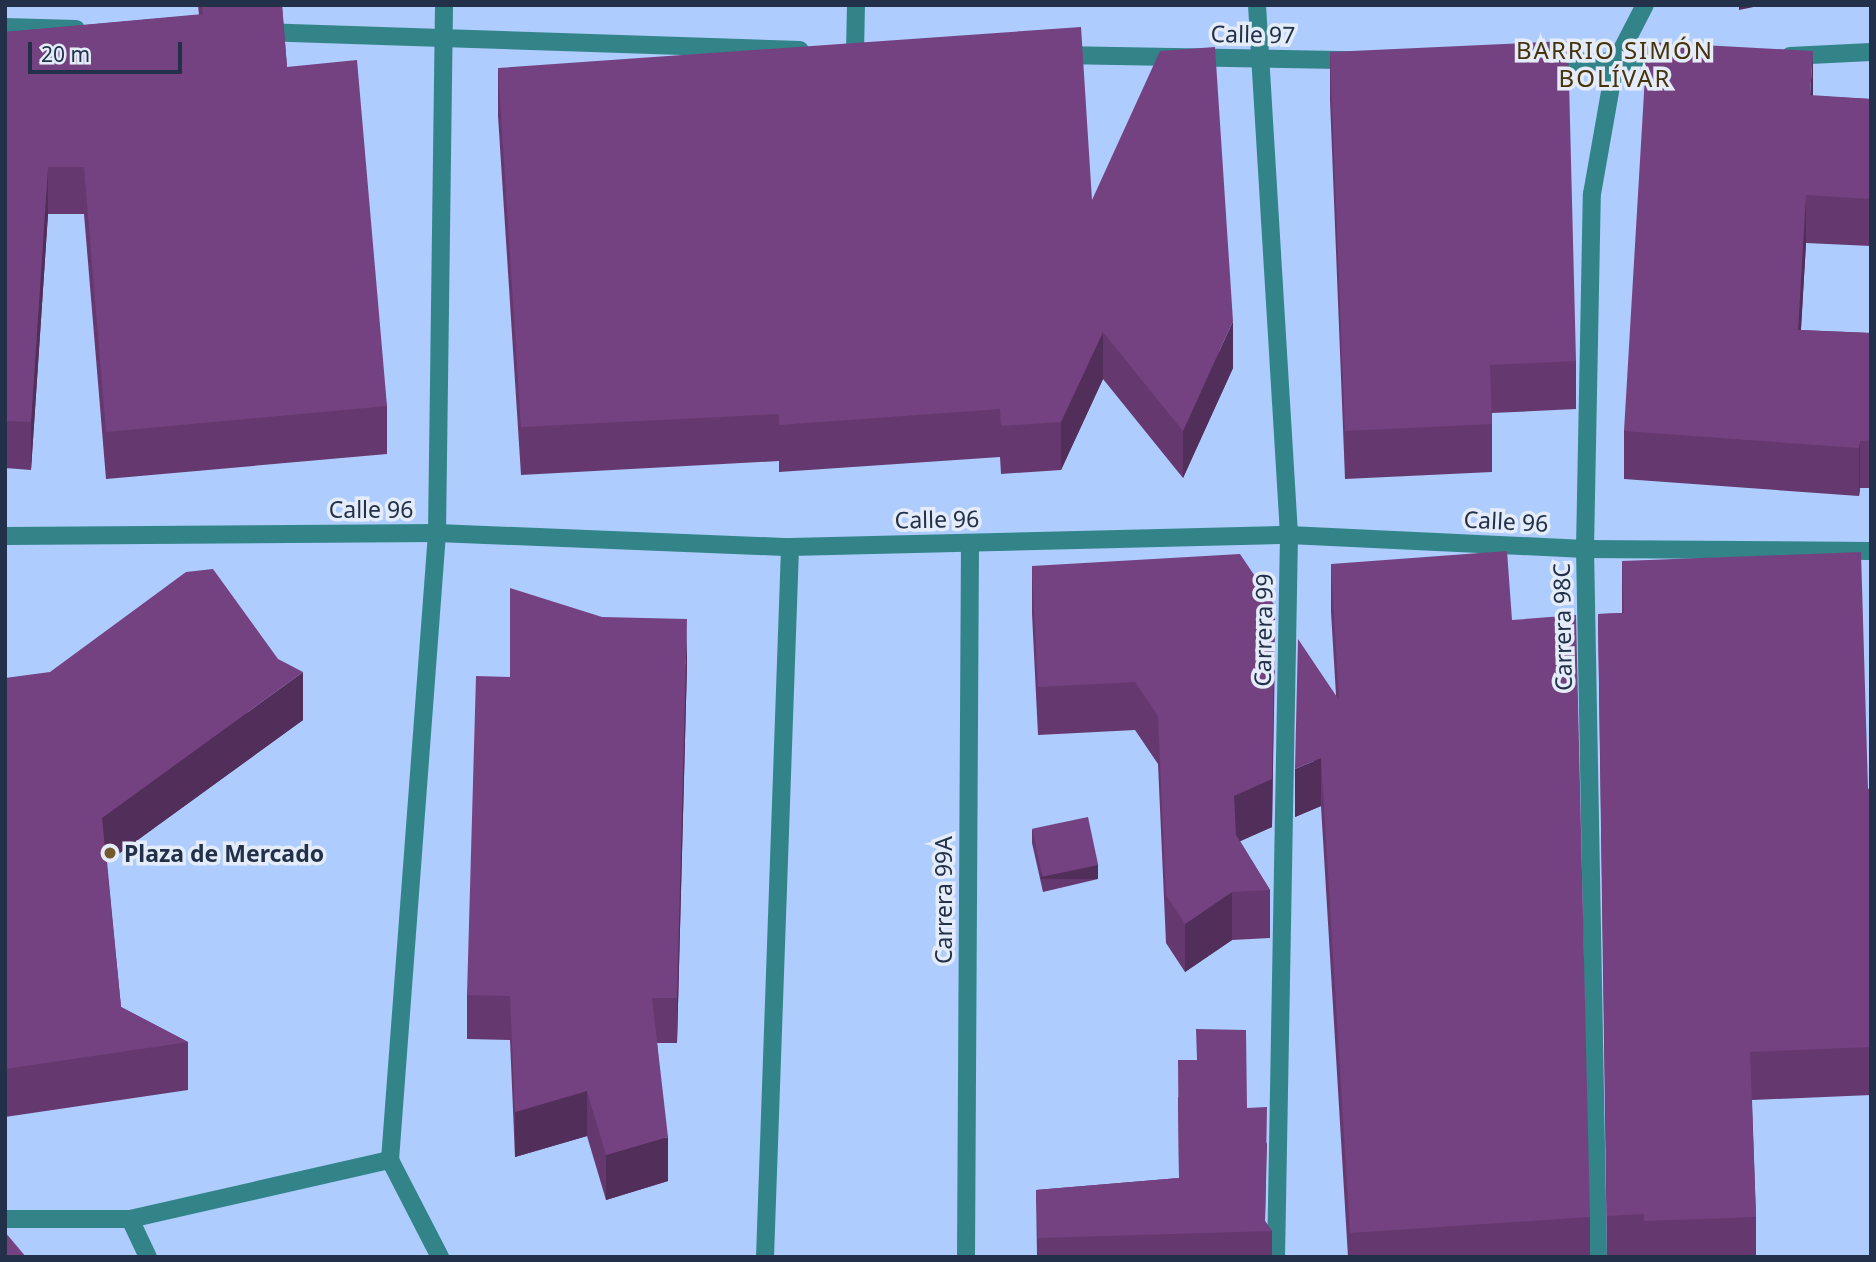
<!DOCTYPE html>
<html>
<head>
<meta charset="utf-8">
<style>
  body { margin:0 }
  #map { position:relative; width:1876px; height:1262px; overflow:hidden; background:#aeccfd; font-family:"Noto Sans",sans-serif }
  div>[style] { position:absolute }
  .minor>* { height:18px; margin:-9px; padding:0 9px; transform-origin:9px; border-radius:9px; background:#328488 }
  .wall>* { inset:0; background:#65396f }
  .shaded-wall>* { inset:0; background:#522e5a; transform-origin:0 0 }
  .building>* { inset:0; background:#754281; transform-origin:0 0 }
  .dots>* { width:19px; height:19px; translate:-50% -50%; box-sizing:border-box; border:4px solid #e4ecf9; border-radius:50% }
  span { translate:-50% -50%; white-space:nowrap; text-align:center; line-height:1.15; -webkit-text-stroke:7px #e4ecf9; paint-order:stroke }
  .street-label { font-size:23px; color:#223149 }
  .poi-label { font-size:23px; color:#223149; font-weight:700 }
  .left { translate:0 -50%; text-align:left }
  .neighbourhood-label { font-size:24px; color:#46320b; letter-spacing:2px }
  .frame { position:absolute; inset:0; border:7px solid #223149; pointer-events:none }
  .scale { position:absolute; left:28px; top:42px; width:154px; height:32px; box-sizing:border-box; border:4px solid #223149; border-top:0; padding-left:9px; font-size:21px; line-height:24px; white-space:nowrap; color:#223149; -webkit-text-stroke:5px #e4ecf9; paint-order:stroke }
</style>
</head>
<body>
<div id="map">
  <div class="minor">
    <div style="left:1257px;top:5px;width:531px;rotate:86.54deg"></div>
    <div style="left:1289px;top:535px;width:722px;rotate:91.03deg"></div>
    <div style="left:5px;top:27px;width:71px;rotate:1.6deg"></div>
    <div style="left:261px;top:32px;width:539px;rotate:1.91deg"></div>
    <div style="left:855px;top:52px;width:47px;rotate:-88.8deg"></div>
    <div style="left:1059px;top:55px;width:294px;rotate:1deg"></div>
    <div style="left:1790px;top:56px;width:81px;rotate:-2.8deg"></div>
    <div style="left:1546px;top:62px;width:122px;rotate:-0.5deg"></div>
    <div style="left:5px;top:536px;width:432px;rotate:-0.4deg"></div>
    <div style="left:437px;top:533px;width:353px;rotate:2.3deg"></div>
    <div style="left:790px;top:547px;width:499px;rotate:-1.4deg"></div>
    <div style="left:1289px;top:535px;width:296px;rotate:2.7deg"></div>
    <div style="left:1585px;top:549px;width:286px;rotate:0.4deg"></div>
    <div style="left:5px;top:1219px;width:125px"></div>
    <div style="left:130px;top:1219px;width:267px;rotate:-12.8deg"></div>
    <div style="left:130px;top:1219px;width:42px;rotate:64.7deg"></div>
    <div style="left:440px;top:1257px;width:109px;rotate:-117.3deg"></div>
    <div style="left:390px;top:1160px;width:629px;rotate:-85.71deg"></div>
    <div style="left:437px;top:533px;width:528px;rotate:-89.24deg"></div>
    <div style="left:765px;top:1257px;width:710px;rotate:-87.98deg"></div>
    <div style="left:966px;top:1257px;width:714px;rotate:-89.68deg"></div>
    <div style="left:1598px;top:1257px;width:708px;rotate:-91.05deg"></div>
    <div style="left:1585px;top:549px;width:355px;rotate:-88.9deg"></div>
    <div style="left:1592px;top:194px;width:133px;rotate:-80deg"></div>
    <div style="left:1615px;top:63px;width:65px;rotate:-62.7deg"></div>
  </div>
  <div class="wall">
    <div style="clip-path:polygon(198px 5px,282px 5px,287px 67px,387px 406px,387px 454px,106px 479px,84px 214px,48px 214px,31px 470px,5px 468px,5px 32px,199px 15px)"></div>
    <div style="clip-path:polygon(1330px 52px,1576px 361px,1576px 409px,1492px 413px,1492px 472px,1345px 479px,1330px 100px)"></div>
    <div style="clip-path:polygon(498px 68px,1092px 200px,1233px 368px,1183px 478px,1103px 379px,1061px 470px,1001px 474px,1000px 457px,779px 472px,779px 461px,521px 475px,498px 116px)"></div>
    <div style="clip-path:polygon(1813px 96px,1871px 99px,1871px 246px,1806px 243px,1801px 330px,1871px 333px,1871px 488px,1860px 488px,1859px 496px,1624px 479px,1624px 431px)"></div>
    <div style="clip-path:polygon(1622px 561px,1868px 789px,1871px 788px,1871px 1095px,1752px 1100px,1756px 1217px,1756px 1257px,1607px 1257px,1598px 614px,1622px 613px)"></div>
    <div style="clip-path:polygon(1331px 564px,1512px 620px,1590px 1217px,1590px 1257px,1348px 1257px,1321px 806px,1295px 817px,1336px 695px,1331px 612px)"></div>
    <div style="clip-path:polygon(1032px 566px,1275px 654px,1272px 827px,1240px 841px,1270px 890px,1270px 938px,1232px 940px,1185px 972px,1166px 943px,1158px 764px,1135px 730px,1038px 735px,1032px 614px)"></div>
    <div style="clip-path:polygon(687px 664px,677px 1043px,657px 1043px,668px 1181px,606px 1200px,587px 1136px,515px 1157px,510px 1040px,467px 1039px,467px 995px,510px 677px)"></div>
    <div style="clip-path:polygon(5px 678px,303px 720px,107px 862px,121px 1007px,188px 1042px,188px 1090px,5px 1117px)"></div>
    <div style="clip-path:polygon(1032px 829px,1098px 879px,1043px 892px,1032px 843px)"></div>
    <div style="clip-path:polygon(1178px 1097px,1247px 1108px,1267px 1144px,1265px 1221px,1272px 1231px,1272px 1257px,1037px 1257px,1036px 1190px,1179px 1178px)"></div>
  </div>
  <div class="shaded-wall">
    <div style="clip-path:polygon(1739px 5px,1763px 5px,1739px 10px)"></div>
    <div style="clip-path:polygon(1813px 51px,1813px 99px,1810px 95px)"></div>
    <div style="clip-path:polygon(48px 167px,48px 214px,31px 470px,31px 422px)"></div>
    <div style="clip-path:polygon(1806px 195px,1806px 243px,1798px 377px,1798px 330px)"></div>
    <div style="clip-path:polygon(1233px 321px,1233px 368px,1183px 478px,1183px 431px)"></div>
    <div style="clip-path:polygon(1103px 332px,1103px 379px,1061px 470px,1061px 422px)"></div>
    <div style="clip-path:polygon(1860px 441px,1860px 488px,1859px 496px,1859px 448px)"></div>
    <div style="clip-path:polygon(1275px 606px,1272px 827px,1234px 844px,1234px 796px)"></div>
    <div style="clip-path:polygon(687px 619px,687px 664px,677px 1043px,677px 998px)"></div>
    <div style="clip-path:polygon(303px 672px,303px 720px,102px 866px,102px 818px)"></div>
    <div style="clip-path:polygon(1321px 758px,1321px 806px,1295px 817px,1295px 769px)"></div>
    <div style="left:1098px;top:865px;width:14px;height:57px;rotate:90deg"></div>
    <div style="clip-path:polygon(1232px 892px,1232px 940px,1185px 972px,1185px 924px)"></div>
    <div style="clip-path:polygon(587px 1091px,587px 1136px,515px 1157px,515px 1112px)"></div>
    <div style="clip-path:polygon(668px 1137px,668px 1181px,606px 1200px,606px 1155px)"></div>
  </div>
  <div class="building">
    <div style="clip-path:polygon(202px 5px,282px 5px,287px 67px,357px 60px,387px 406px,106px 432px,84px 167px,48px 167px,31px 422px,5px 421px,5px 32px,203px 14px)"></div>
    <div style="clip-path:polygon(1081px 27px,1092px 200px,1160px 51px,1215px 47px,1233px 321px,1183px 431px,1103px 332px,1061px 422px,1001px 426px,1000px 409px,779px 425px,779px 414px,521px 427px,498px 68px)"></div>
    <div style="clip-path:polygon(1568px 41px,1576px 361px,1490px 365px,1492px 424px,1345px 431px,1330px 52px)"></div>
    <div style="clip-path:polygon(1647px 42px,1813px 51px,1810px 95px,1871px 99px,1871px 199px,1806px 195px,1798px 330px,1871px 333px,1871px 440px,1860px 441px,1859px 448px,1624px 431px)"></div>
    <div style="clip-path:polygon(1507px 551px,1512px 620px,1576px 615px,1590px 1217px,1350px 1233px,1321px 758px,1295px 769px,1298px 639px,1339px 700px,1331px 564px)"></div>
    <div style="clip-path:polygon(1861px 552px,1868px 789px,1871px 788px,1871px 1047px,1750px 1052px,1756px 1217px,1644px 1221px,1644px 1214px,1607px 1216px,1598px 614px,1624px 613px,1622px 561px)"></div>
    <div style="clip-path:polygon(1240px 554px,1275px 606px,1272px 779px,1234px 796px,1236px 835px,1270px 890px,1232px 892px,1185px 924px,1166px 895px,1158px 716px,1135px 682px,1038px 687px,1032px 566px)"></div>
    <div style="clip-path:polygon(213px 569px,278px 659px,303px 672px,102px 818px,121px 1007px,188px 1042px,5px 1069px,5px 678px,50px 672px,186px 572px)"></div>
    <div style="clip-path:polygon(510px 588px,602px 617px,687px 619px,677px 998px,652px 998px,668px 1137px,606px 1155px,587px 1091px,515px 1112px,510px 996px,467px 995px,476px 676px,510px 677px)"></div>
    <div style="left:1088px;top:817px;width:49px;height:57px;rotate:78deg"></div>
    <div style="clip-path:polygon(1196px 1029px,1246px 1030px,1247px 1108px,1267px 1107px,1265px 1221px,1272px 1231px,1038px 1238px,1036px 1190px,1179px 1178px,1178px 1060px,1197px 1060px)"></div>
    <div style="clip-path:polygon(5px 1232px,26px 1257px,5px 1257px)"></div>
  </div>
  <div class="dots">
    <div style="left:110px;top:853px;background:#73592b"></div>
  </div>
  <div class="street-label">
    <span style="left:1253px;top:34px;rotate:1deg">Calle 97</span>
    <span style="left:371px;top:509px">Calle 96</span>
    <span style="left:937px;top:519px;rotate:-1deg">Calle 96</span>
    <span style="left:1506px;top:521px;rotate:3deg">Calle 96</span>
    <span style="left:1562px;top:627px;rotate:-91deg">Carrera 98C</span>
    <span style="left:1263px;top:630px;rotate:-89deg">Carrera 99</span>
    <span style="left:943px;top:900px;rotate:-90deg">Carrera 99A</span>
  </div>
  <div class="poi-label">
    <span class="left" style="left:124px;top:853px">Plaza de Mercado</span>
  </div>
  <div class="neighbourhood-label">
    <span style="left:1615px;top:64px">BARRIO SIMÓN<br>BOLÍVAR</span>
  </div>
  <div class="frame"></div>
  <div class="scale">20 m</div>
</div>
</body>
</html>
